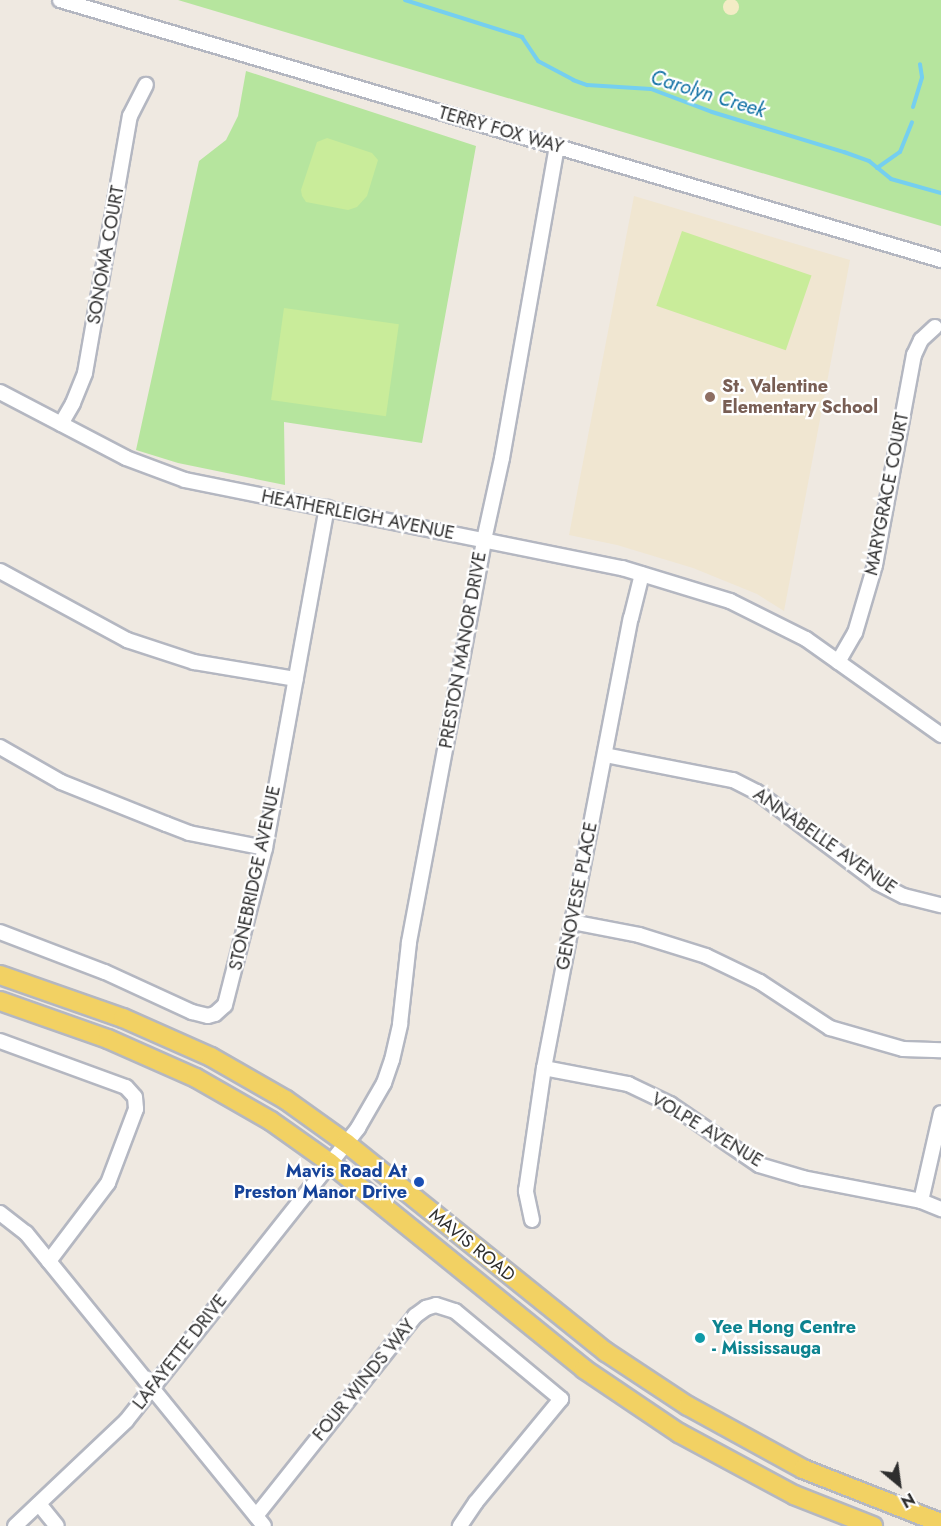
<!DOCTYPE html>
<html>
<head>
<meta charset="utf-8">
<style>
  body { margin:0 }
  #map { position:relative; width:941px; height:1526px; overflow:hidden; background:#efe9e1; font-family:Jost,sans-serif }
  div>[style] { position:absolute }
  .education>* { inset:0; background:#f0e6d1 }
  .green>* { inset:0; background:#b6e59e }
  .sand>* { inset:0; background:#f3ecc5 }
  .round { border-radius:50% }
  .pitch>* { inset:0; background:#c9ec9a; transform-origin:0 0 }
  .stream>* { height:4px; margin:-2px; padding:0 2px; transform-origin:2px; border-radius:2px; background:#75cff0 }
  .roads { filter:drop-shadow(2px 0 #b4b7c1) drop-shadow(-2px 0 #b4b7c1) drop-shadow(0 2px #b4b7c1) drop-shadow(0 -2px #b4b7c1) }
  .minor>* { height:14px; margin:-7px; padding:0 7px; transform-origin:7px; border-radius:7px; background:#fff }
  .major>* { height:18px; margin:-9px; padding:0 9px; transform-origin:9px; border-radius:9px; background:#f2d163 }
  .dots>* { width:16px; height:16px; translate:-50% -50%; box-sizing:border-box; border:3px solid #fff; border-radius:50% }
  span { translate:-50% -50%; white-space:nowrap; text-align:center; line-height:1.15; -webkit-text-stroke:4.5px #fff; paint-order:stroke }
  .street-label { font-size:18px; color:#2e2e2e }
  .education-label { font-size:18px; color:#785e54; font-weight:700 }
  .left { translate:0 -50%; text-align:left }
  .transit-label { font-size:18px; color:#164399; font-weight:700 }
  .right { translate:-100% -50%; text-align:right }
  .culture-label { font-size:18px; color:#0d838f; font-weight:700 }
  .water-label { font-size:20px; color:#0d6fa3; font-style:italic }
  .north { position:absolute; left:869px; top:1454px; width:60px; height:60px; -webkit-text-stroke:4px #fff; paint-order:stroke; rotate:151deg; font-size:16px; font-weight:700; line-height:24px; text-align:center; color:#2e2e2e }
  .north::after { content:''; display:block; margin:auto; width:21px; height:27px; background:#2e2e2e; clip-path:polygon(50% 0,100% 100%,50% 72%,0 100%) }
</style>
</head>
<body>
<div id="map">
  <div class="education">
    <div style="clip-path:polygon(634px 196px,850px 260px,784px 611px,757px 594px,693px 568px,617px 545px,569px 535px)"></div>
  </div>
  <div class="green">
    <div style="clip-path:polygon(178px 0,941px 0,941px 226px,342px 49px)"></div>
    <div style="clip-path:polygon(246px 71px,476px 146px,422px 443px,284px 422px,285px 485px,178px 463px,136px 450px,199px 161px,226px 140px,238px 116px)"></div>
  </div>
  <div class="sand">
    <div class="round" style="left:723px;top:-1px;width:16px;height:16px"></div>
  </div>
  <div class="pitch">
    <div style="clip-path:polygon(327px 138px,372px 153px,378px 160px,367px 196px,357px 207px,348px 210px,306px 202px,302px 196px,301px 190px,317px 142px)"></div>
    <div style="left:682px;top:231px;width:137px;height:79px;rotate:19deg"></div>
    <div style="left:284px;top:308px;width:116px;height:93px;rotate:8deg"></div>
  </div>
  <div class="stream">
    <div style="left:405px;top:0;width:123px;rotate:17.5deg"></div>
    <div style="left:522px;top:37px;width:29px;rotate:56deg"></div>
    <div style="left:538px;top:61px;width:40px;rotate:28deg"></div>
    <div style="left:573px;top:80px;width:15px;rotate:20deg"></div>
    <div style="left:587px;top:85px;width:64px;rotate:3.6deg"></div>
    <div style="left:651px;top:89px;width:65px;rotate:20.7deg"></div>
    <div style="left:712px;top:112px;width:138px;rotate:16.9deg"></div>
    <div style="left:844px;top:152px;width:27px;rotate:20deg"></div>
    <div style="left:869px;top:161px;width:28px;rotate:39deg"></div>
    <div style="left:891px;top:179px;width:52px;rotate:15.6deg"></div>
    <div style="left:913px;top:107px;width:31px;rotate:-73deg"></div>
    <div style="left:922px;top:77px;width:13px;rotate:-99deg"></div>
    <div style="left:877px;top:168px;width:28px;rotate:-35deg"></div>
    <div style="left:900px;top:152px;width:32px;rotate:-68deg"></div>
  </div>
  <div class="roads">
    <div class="minor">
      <div style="left:60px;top:0;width:919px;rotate:16.44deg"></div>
      <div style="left:0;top:392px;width:142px;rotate:27.6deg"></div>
      <div style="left:126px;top:458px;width:63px;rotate:20.4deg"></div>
      <div style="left:185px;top:480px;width:446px;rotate:11.4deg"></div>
      <div style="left:622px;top:568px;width:113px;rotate:17deg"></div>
      <div style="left:730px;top:601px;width:85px;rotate:26.6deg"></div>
      <div style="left:806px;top:639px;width:166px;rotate:35.4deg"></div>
      <div style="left:61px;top:424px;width:24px;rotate:-60deg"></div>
      <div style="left:73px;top:403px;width:32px;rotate:-68deg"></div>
      <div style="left:85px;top:373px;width:261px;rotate:-80.1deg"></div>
      <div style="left:130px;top:116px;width:35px;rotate:-63deg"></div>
      <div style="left:0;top:571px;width:145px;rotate:28.5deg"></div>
      <div style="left:127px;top:640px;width:71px;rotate:18.2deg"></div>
      <div style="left:194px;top:662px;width:103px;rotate:9.5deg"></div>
      <div style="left:838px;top:662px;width:34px;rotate:-60deg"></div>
      <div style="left:855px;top:633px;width:71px;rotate:-73.6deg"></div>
      <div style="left:875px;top:565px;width:214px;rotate:-79.5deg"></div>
      <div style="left:914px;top:355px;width:17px;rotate:-65deg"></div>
      <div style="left:921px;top:340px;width:19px;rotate:-43deg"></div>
      <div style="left:0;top:747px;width:70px;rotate:29.8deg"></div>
      <div style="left:61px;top:782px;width:113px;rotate:21.8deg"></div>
      <div style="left:166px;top:824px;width:25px;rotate:21deg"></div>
      <div style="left:189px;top:833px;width:77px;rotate:11.2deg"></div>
      <div style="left:605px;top:755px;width:130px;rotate:11.1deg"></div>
      <div style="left:733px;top:780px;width:27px;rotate:27deg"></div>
      <div style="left:757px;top:792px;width:151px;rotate:36.9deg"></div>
      <div style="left:878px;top:883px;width:29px;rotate:27deg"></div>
      <div style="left:904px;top:896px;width:38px;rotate:14deg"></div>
      <div style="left:572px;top:922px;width:68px;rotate:11deg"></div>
      <div style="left:639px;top:935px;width:70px;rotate:17.4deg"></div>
      <div style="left:706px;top:956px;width:60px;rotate:25.7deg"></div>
      <div style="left:760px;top:982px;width:84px;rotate:33.3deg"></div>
      <div style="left:830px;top:1028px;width:76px;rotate:16deg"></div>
      <div style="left:903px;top:1049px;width:38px;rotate:2deg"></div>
      <div style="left:0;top:932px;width:112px;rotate:20.9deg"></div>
      <div style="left:105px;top:972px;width:96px;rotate:24.7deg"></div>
      <div style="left:192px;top:1012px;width:16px;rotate:14deg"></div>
      <div style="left:208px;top:1016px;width:7px;rotate:-16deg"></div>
      <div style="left:215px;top:1014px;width:13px;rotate:-42deg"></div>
      <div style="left:225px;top:1005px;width:162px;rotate:-75.7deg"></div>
      <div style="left:265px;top:848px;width:346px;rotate:-79.7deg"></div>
      <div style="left:0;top:1041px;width:134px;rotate:20.1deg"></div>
      <div style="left:126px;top:1087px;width:13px;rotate:48deg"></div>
      <div style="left:135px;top:1097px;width:12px;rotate:85deg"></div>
      <div style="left:136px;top:1109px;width:79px;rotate:110.7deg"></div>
      <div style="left:108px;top:1183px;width:98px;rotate:127.1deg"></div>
      <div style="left:544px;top:1068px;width:86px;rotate:10.8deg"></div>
      <div style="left:628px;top:1084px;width:47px;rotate:25.5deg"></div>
      <div style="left:670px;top:1104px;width:108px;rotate:34.4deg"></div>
      <div style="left:759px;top:1165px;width:46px;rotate:16.5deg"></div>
      <div style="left:803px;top:1178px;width:120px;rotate:11deg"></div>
      <div style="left:921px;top:1201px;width:22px;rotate:22deg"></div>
      <div style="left:921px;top:1201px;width:90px;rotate:-77.2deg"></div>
      <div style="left:0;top:1213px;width:33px;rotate:38deg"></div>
      <div style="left:26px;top:1233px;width:377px;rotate:50.9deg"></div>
      <div style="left:532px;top:1220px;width:30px;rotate:-102deg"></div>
      <div style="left:526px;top:1191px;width:124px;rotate:-81.7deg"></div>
      <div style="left:544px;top:1068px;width:458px;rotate:-79.1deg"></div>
      <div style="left:631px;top:618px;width:45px;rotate:-76deg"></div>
      <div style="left:39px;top:1504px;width:28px;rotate:51deg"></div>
      <div style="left:256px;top:1516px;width:256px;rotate:-51.5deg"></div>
      <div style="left:415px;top:1316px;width:14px;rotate:-36deg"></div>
      <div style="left:426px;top:1308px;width:10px;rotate:-17deg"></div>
      <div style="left:436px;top:1305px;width:20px;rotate:18deg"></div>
      <div style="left:455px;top:1311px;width:138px;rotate:39.7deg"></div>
      <div style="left:561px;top:1399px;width:134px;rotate:129.5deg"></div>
      <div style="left:476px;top:1502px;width:29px;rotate:124deg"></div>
      <div style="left:15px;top:1526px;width:153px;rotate:-43.4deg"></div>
      <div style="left:126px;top:1421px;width:374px;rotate:-51.6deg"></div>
      <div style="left:358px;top:1128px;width:52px;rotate:-60deg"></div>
      <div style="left:384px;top:1083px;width:24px;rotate:-71deg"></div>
      <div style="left:392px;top:1060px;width:37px;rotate:-77deg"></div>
      <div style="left:400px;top:1024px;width:82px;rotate:-83.7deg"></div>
      <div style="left:409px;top:942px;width:409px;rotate:-79.4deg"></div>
      <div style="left:484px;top:540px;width:84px;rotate:-77.6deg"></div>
      <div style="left:502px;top:458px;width:317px;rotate:-80deg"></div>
    </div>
    <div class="major">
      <div style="left:0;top:975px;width:130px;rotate:19.3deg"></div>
      <div style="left:123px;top:1018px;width:96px;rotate:23.9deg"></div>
      <div style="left:211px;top:1057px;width:86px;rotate:29.8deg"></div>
      <div style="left:286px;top:1100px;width:74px;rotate:35.6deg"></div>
      <div style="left:346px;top:1143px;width:334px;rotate:38.8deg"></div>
      <div style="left:606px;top:1352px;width:98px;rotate:33.4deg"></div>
      <div style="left:688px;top:1406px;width:131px;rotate:28.7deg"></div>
      <div style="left:803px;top:1469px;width:148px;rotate:21.4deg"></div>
      <div style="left:0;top:1001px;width:114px;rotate:19.4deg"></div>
      <div style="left:108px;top:1039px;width:96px;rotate:23.9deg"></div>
      <div style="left:196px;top:1078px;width:86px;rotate:29.8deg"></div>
      <div style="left:271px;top:1121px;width:72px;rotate:35.4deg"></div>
      <div style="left:330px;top:1163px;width:327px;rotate:39deg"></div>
      <div style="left:584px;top:1369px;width:115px;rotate:34deg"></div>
      <div style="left:679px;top:1433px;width:131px;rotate:28.3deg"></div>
      <div style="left:794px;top:1495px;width:85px;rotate:21.4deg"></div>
    </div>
  </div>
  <div class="dots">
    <div style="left:710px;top:397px;background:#8d6e63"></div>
    <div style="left:419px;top:1182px;background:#1a4fb4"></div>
    <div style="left:700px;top:1338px;background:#0f9aa8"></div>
  </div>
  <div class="street-label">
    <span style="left:501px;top:130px;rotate:16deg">TERRY FOX WAY</span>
    <span style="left:106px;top:255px;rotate:-80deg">SONOMA COURT</span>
    <span style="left:887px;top:494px;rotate:-79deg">MARYGRACE COURT</span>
    <span style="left:358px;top:515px;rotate:11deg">HEATHERLEIGH AVENUE</span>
    <span style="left:463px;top:650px;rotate:-80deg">PRESTON MANOR DRIVE</span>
    <span style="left:825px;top:841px;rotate:35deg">ANNABELLE AVENUE</span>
    <span style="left:255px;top:878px;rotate:-78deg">STONEBRIDGE AVENUE</span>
    <span style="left:577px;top:896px;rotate:-79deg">GENOVESE PLACE</span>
    <span style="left:707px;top:1130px;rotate:31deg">VOLPE AVENUE</span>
    <span style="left:472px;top:1245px;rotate:39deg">MAVIS ROAD</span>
    <span style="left:180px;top:1352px;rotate:-52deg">LAFAYETTE DRIVE</span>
    <span style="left:364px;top:1380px;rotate:-51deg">FOUR WINDS WAY</span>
  </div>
  <div class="education-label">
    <span class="left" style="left:722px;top:397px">St. Valentine<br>Elementary School</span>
  </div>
  <div class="transit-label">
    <span class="right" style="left:407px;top:1182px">Mavis Road At<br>Preston Manor Drive</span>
  </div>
  <div class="culture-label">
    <span class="left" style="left:712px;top:1338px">Yee Hong Centre<br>- Mississauga</span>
  </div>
  <div class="water-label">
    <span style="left:708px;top:94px;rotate:17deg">Carolyn Creek</span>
  </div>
  <div class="north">N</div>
</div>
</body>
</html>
